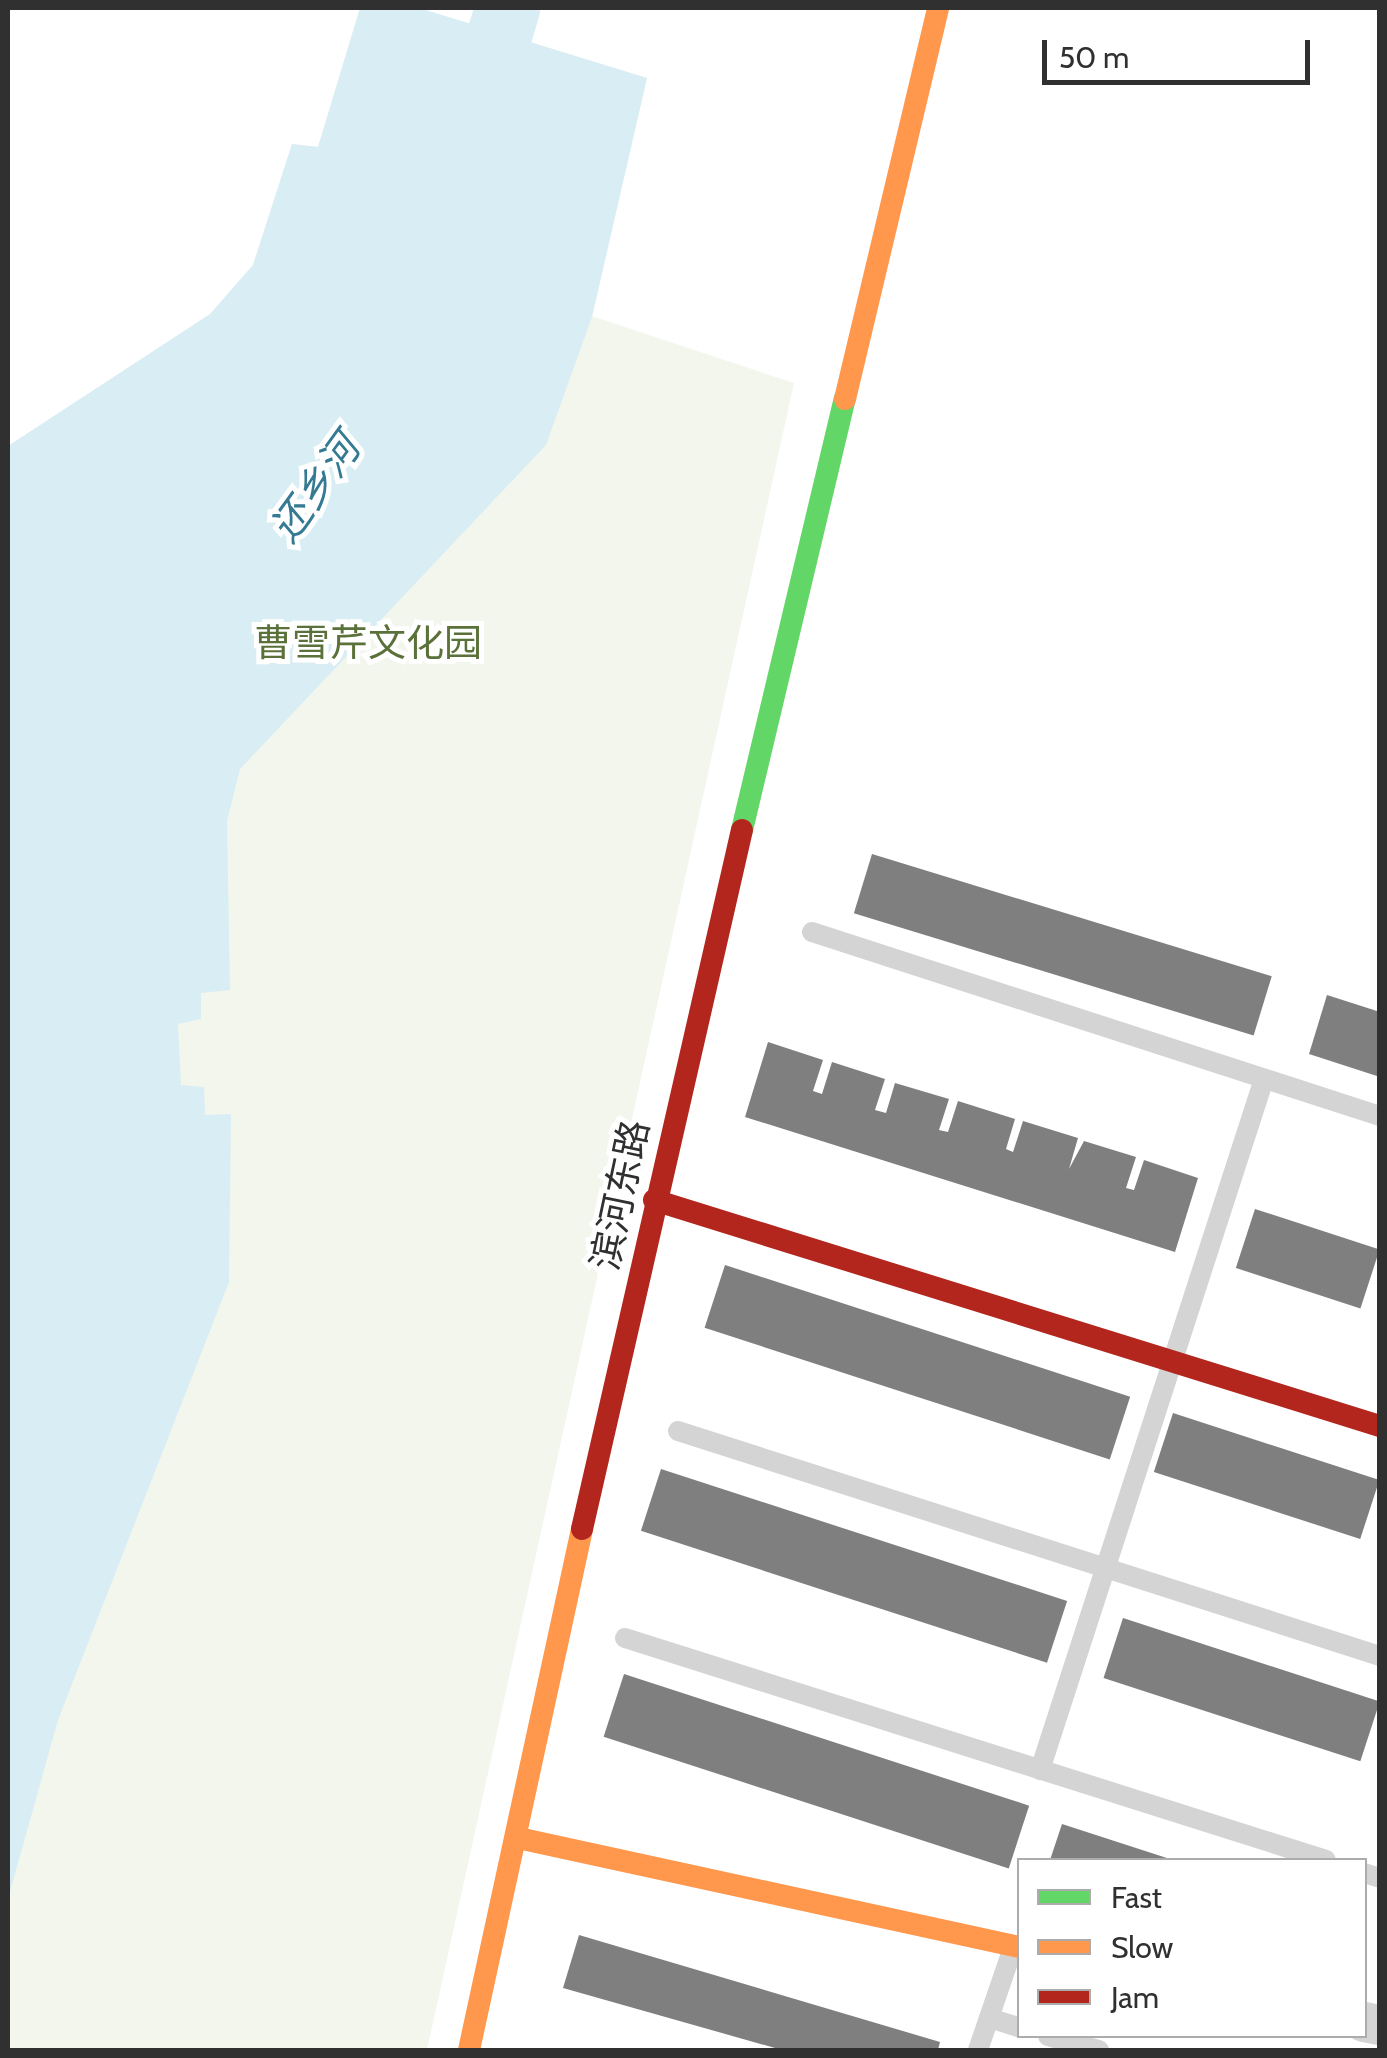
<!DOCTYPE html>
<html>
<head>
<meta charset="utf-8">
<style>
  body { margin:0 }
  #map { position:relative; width:1387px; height:2058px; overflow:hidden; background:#fff; font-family:Cabin,"Noto Sans SC",sans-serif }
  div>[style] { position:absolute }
  .green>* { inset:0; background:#f3f6ed }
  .water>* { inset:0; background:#d9edf4 }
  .river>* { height:65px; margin:-32.5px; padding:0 32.5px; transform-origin:32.5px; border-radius:32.5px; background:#d9edf4 }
  .building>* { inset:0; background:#7f7f7f; transform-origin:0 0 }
  .lane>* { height:20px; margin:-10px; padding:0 10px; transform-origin:10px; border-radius:10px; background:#d4d4d4 }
  .street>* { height:40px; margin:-20px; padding:0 20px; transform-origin:20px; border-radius:20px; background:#d4d4d4 }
  .fast>* { height:22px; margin:-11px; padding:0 11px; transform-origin:11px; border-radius:11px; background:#63d668 }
  .slow>* { height:22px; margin:-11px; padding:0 11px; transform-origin:11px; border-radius:11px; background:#ff974d }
  .jam>* { height:22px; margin:-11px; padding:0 11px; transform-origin:11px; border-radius:11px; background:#b3261e }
  span { translate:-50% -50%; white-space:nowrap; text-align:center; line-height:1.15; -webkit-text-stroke:10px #fff; paint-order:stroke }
  .park-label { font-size:38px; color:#5a7139 }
  .street-label { font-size:38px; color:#303030 }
  .water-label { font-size:40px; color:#347a93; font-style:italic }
  .frame { position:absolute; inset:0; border:10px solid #303030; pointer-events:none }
  .legend { position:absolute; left:1017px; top:1858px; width:350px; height:180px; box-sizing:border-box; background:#fff; border:2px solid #acacac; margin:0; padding:12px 18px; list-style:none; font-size:30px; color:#303030 }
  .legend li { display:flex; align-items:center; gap:20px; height:50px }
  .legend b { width:50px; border:2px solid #acacac }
  .scale { position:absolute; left:1042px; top:40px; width:268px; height:45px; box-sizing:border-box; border:5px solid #303030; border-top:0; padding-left:12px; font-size:30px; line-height:35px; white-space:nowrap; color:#303030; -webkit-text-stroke:8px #fff; paint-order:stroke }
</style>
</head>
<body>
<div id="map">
  <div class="green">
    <div style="clip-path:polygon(360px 8px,419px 8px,647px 78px,592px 316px,794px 383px,427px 2050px,8px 2050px,8px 446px,211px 314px,253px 265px,292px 144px,318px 147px)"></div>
  </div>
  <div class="water">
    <div style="clip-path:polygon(360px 8px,419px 8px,647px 78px,592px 317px,546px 445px,240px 769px,227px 821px,230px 990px,201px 993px,201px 1019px,178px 1024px,181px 1085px,204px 1087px,205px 1115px,231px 1114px,229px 1282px,58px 1720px,8px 1899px,8px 446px,210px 314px,253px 265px,292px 144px,318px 147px)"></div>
  </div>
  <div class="river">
    <div style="left:474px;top:119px;width:116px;rotate:-73.4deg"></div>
  </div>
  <div class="building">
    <div style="left:872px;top:854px;width:418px;height:62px;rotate:17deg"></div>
    <div style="clip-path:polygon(1327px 995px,1380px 1012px,1380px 1077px,1309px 1054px)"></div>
    <div style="clip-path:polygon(768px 1042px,823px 1060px,813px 1091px,822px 1094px,832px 1062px,885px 1079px,875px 1110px,886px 1113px,895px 1083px,949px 1099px,939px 1130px,948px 1132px,958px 1101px,1015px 1119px,1006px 1149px,1013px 1152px,1023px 1121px,1078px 1138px,1069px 1169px,1084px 1141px,1136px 1157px,1126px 1188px,1134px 1190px,1144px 1160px,1198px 1178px,1175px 1252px,745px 1117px)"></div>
    <div style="left:1255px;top:1209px;width:131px;height:62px;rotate:18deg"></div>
    <div style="left:725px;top:1265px;width:426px;height:66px;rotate:18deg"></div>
    <div style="left:1173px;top:1413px;width:217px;height:62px;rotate:18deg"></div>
    <div style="left:661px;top:1469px;width:427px;height:65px;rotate:18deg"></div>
    <div style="left:1123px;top:1618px;width:270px;height:63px;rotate:18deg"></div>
    <div style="left:624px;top:1674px;width:426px;height:66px;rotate:18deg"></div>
    <div style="clip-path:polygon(1062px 1824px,1173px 1860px,1050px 1860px)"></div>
    <div style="clip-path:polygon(579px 1935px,940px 2042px,938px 2050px,782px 2050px,563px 1988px)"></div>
  </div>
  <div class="lane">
    <div style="left:812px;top:932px;width:597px;rotate:17.95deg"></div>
    <div style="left:678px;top:1431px;width:737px;rotate:17.77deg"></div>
    <div style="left:625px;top:1638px;width:735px;rotate:17.57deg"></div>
    <div style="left:1040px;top:1770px;width:726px;rotate:-72.04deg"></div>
    <div style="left:1364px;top:1873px;width:17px;rotate:17deg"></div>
    <div style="left:989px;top:2018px;width:31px;rotate:17deg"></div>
    <div style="left:1048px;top:2036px;width:53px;rotate:15.4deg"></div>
    <div style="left:978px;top:2050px;width:108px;rotate:-71.1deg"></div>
  </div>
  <div class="street">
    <div style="left:1364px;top:2022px;width:16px;rotate:11deg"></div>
  </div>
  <div class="fast">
    <div style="left:742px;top:830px;width:443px;rotate:-76.6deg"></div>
  </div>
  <div class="slow">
    <div style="left:845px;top:399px;width:402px;rotate:-76.6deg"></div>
    <div style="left:518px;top:1838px;width:513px;rotate:12.27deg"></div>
    <div style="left:469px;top:2050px;width:533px;rotate:-77.76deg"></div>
  </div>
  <div class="jam">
    <div style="left:654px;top:1200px;width:760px;rotate:17.29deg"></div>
    <div style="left:582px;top:1529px;width:717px;rotate:-77.11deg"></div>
  </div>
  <div class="park-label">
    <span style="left:368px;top:643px">曹雪芹文化园</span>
  </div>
  <div class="street-label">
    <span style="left:620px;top:1195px;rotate:-78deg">滨河东路</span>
  </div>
  <div class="water-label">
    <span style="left:315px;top:488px;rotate:-54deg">还乡河</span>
  </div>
  <div class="frame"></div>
  <ul class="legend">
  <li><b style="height:12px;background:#63d668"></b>Fast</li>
  <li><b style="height:12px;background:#ff974d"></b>Slow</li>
  <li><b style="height:12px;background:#b3261e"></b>Jam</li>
  </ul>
  <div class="scale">50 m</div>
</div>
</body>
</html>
